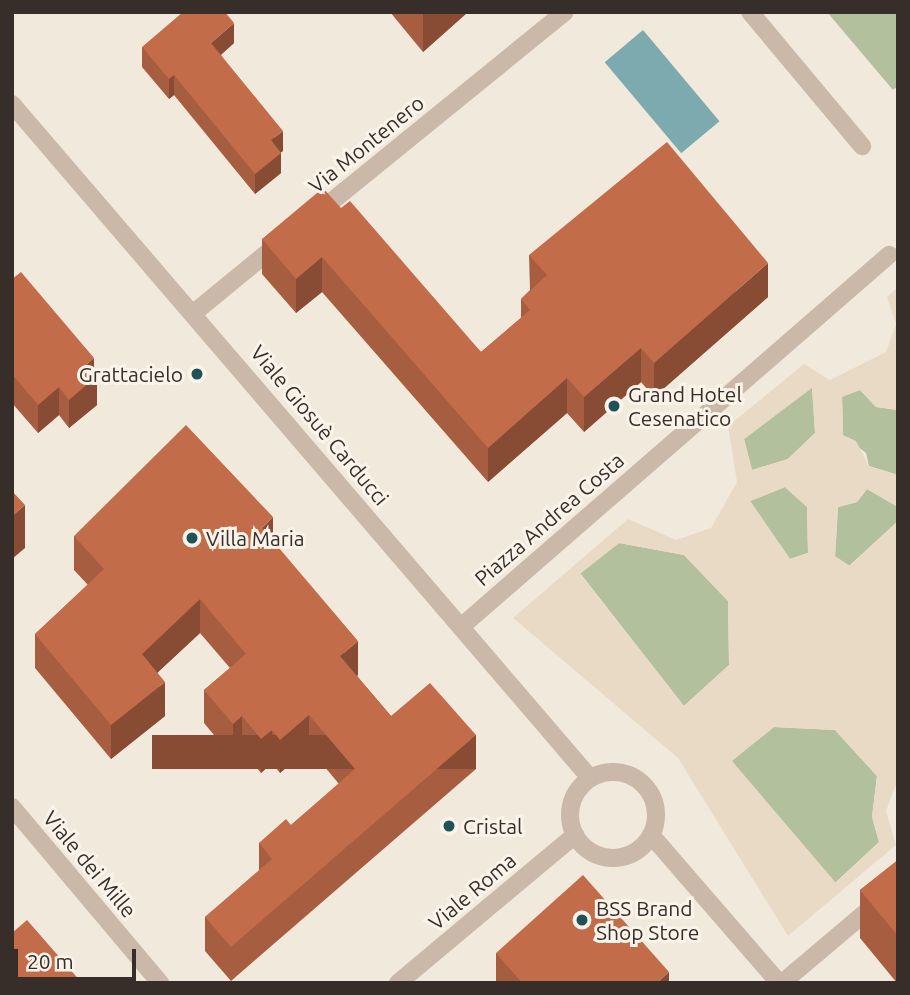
<!DOCTYPE html>
<html>
<head>
<meta charset="utf-8">
<style>
  body { margin:0 }
  #map { position:relative; width:910px; height:995px; overflow:hidden; background:#f2e9dd; font-family:Ubuntu,sans-serif }
  div>[style] { position:absolute }
  .green>* { inset:0; background:#b3c09d }
  .plaza>* { inset:0; background:#e9dac5 }
  .water>* { inset:0; background:#7daaae; transform-origin:0 0 }
  .minor>* { height:18px; margin:-9px; padding:0 9px; transform-origin:9px; border-radius:9px; background:#cab9a9 }
  .minor>.ring { margin:-9px; padding:0; box-sizing:content-box; background:none; border:18px solid #cab9a9; border-radius:50% }
  .wall>* { inset:0; background:#a75d40 }
  .shaded-wall>* { inset:0; background:#884c34; transform-origin:0 0 }
  .building>* { inset:0; background:#c26c4a }
  .dots>* { width:19px; height:19px; translate:-50% -50%; box-sizing:border-box; border:4px solid #f9f3ea; border-radius:50% }
  span { translate:-50% -50%; white-space:nowrap; text-align:center; line-height:1.15; -webkit-text-stroke:6px #f9f3ea; paint-order:stroke }
  .street-label { font-size:21px; color:#372e29 }
  .poi-label { font-size:21px; color:#372e29 }
  .right { translate:-100% -50%; text-align:right }
  .left { translate:0 -50%; text-align:left }
  .frame { position:absolute; inset:0; border:14px solid #372e29; pointer-events:none }
  .scale { position:absolute; left:14px; top:949px; width:122px; height:32px; box-sizing:border-box; border:4px solid #372e29; border-top:0; padding-left:9px; font-size:21px; line-height:24px; white-space:nowrap; color:#372e29; -webkit-text-stroke:5px #f9f3ea; paint-order:stroke }
</style>
</head>
<body>
<div id="map">
  <div class="green">
    <div style="clip-path:polygon(827px 12px,898px 12px,898px 86px,893px 90px)"></div>
    <div style="clip-path:polygon(812px 387px,815px 433px,788px 459px,752px 470px,744px 439px)"></div>
    <div style="clip-path:polygon(860px 390px,876px 407px,898px 410px,898px 475px,869px 466px,866px 453px,843px 435px,842px 396px)"></div>
    <div style="clip-path:polygon(785px 487px,807px 507px,808px 553px,790px 559px,750px 501px)"></div>
    <div style="clip-path:polygon(867px 489px,898px 507px,898px 521px,849px 566px,835px 557px,838px 507px,857px 502px)"></div>
    <div style="clip-path:polygon(619px 543px,684px 555px,728px 601px,729px 665px,684px 706px,580px 573px)"></div>
    <div style="clip-path:polygon(774px 727px,835px 730px,877px 776px,872px 817px,879px 842px,835px 883px,731px 761px)"></div>
  </div>
  <div class="plaza">
    <div style="clip-path:polygon(evenodd,898px 287px,898px 410px,876px 407px,860px 390px,842px 397px,843px 435px,856px 441px,869px 466px,898px 475px,898px 507px,867px 489px,857px 502px,838px 507px,835px 556px,850px 566px,898px 521px,898px 779px,886px 811px,896px 845px,788px 936px,678px 758px,513px 618px,628px 519px,676px 540px,711px 528px,737px 482px,728px 426px,804px 364px,830px 380px,886px 352px,896px 324px,887px 297px,898px 287px,812px 388px,815px 433px,788px 459px,752px 470px,744px 439px,812px 388px,898px 287px,785px 487px,807px 507px,808px 553px,790px 559px,750px 501px,785px 487px,898px 287px,619px 543px,684px 555px,728px 601px,729px 665px,684px 706px,580px 574px,619px 543px,898px 287px,774px 727px,835px 730px,877px 776px,872px 817px,879px 842px,836px 883px,732px 761px,774px 727px)"></div>
  </div>
  <div class="water">
    <div style="left:643px;top:30px;width:119px;height:50px;rotate:50deg"></div>
  </div>
  <div class="minor">
    <div style="left:750px;top:12px;width:175px;rotate:50.1deg"></div>
    <div style="left:12px;top:104px;width:888px;rotate:49.38deg"></div>
    <div style="left:315px;top:215px;width:322px;rotate:-39.1deg"></div>
    <div style="left:195px;top:312px;width:109px;rotate:-39.4deg"></div>
    <div style="left:462px;top:626px;width:566px;rotate:-40.99deg"></div>
    <div class="ring" style="left:570px;top:772px;width:68px;height:68px"></div>
    <div style="left:12px;top:807px;width:230px;rotate:49.9deg"></div>
    <div style="left:651px;top:835px;width:196px;rotate:49.1deg"></div>
    <div style="left:398px;top:983px;width:231px;rotate:-39.9deg"></div>
    <div style="left:782px;top:983px;width:152px;rotate:-40.2deg"></div>
  </div>
  <div class="wall">
    <div style="clip-path:polygon(390px 12px,468px 12px,423px 52px)"></div>
    <div style="clip-path:polygon(234px 43px,221px 55px,283px 151px,281px 152px,281px 173px,255px 194px,174px 95px,169px 99px,142px 67px,142px 47px)"></div>
    <div style="clip-path:polygon(341px 208px,481px 352px,521px 318px,521px 299px,530px 290px,529px 255px,768px 297px,654px 397px,641px 382px,584px 432px,567px 413px,488px 482px,322px 292px,296px 313px,262px 274px,262px 239px)"></div>
    <div style="clip-path:polygon(12px 279px,94px 373px,97px 405px,69px 428px,59px 415px,38px 433px,12px 403px)"></div>
    <div style="clip-path:polygon(74px 536px,273px 542px,358px 675px,357px 676px,391px 716px,476px 769px,231px 981px,205px 951px,205px 917px,259px 871px,259px 843px,291px 825px,339px 784px,309px 748px,280px 773px,272px 763px,261px 773px,242px 750px,233px 758px,204px 723px,204px 690px,230px 668px,200px 633px,157px 673px,165px 716px,111px 759px,35px 668px,35px 634px,88px 585px,74px 570px)"></div>
    <div style="clip-path:polygon(898px 860px,898px 983px,897px 983px,860px 938px,860px 890px)"></div>
    <div style="clip-path:polygon(496px 953px,669px 983px,497px 983px,496px 981px)"></div>
  </div>
  <div class="shaded-wall">
    <div style="clip-path:polygon(424px 12px,468px 12px,423px 52px,423px 13px)"></div>
    <div style="clip-path:polygon(234px 23px,234px 43px,211px 63px,211px 43px)"></div>
    <div style="clip-path:polygon(174px 75px,174px 95px,169px 99px,169px 79px)"></div>
    <div style="clip-path:polygon(283px 131px,283px 151px,271px 160px,271px 140px)"></div>
    <div style="clip-path:polygon(281px 153px,281px 173px,255px 194px,255px 174px)"></div>
    <div style="clip-path:polygon(322px 257px,322px 292px,296px 313px,296px 279px)"></div>
    <div style="clip-path:polygon(768px 263px,768px 297px,654px 397px,654px 363px)"></div>
    <div style="clip-path:polygon(641px 348px,641px 382px,584px 432px,584px 397px)"></div>
    <div style="clip-path:polygon(94px 358px,94px 379px,97px 376px,97px 405px,69px 428px,69px 400px,87px 364px)"></div>
    <div style="clip-path:polygon(567px 378px,567px 413px,488px 482px,488px 448px)"></div>
    <div style="clip-path:polygon(59px 387px,59px 415px,38px 433px,38px 405px)"></div>
    <div style="clip-path:polygon(25px 505px,25px 548px,12px 559px,12px 516px)"></div>
    <div style="clip-path:polygon(273px 517px,273px 551px,262px 528px)"></div>
    <div style="clip-path:polygon(200px 599px,200px 633px,142px 687px,142px 654px)"></div>
    <div style="clip-path:polygon(358px 641px,358px 675px,340px 689px,340px 656px)"></div>
    <div style="clip-path:polygon(165px 682px,165px 716px,111px 759px,111px 725px)"></div>
    <div style="clip-path:polygon(309px 715px,309px 748px,280px 773px,280px 740px)"></div>
    <div style="clip-path:polygon(242px 716px,242px 750px,233px 758px,233px 724px)"></div>
    <div style="clip-path:polygon(272px 730px,272px 763px,261px 773px,261px 739px)"></div>
    <div style="left:476px;top:735px;width:34px;height:324px;rotate:90deg"></div>
    <div style="clip-path:polygon(669px 972px,669px 983px,657px 983px)"></div>
  </div>
  <div class="building">
    <div style="clip-path:polygon(183px 12px,225px 12px,234px 23px,211px 43px,283px 131px,271px 140px,281px 153px,255px 174px,174px 75px,169px 79px,142px 47px)"></div>
    <div style="clip-path:polygon(667px 142px,768px 263px,654px 363px,641px 348px,584px 397px,567px 378px,488px 448px,322px 257px,296px 279px,262px 239px,323px 188px,341px 208px,350px 201px,481px 352px,530px 310px,521px 299px,547px 275px,529px 255px)"></div>
    <div style="clip-path:polygon(21px 272px,94px 358px,87px 364px,97px 376px,69px 400px,59px 387px,38px 405px,12px 374px,12px 279px)"></div>
    <div style="clip-path:polygon(186px 425px,273px 517px,262px 528px,358px 641px,340px 656px,391px 716px,430px 683px,476px 735px,231px 947px,205px 917px,272px 859px,259px 843px,286px 819px,291px 825px,355px 769px,309px 715px,280px 740px,272px 730px,261px 739px,242px 716px,233px 724px,204px 690px,246px 654px,200px 599px,142px 654px,165px 682px,111px 725px,35px 634px,104px 569px,74px 536px)"></div>
    <div style="clip-path:polygon(12px 491px,25px 505px,12px 516px)"></div>
    <div style="clip-path:polygon(898px 860px,898px 936px,860px 890px)"></div>
    <div style="clip-path:polygon(583px 875px,669px 972px,657px 983px,522px 983px,496px 953px)"></div>
    <div style="clip-path:polygon(27px 920px,82px 983px,12px 983px,12px 933px)"></div>
  </div>
  <div class="dots">
    <div style="left:197px;top:374px;background:#1f5257"></div>
    <div style="left:614px;top:406px;background:#1f5257"></div>
    <div style="left:192px;top:538px;background:#1f5257"></div>
    <div style="left:449px;top:826px;background:#1f5257"></div>
    <div style="left:582px;top:920px;background:#1f5257"></div>
  </div>
  <div class="street-label">
    <span style="left:366px;top:144px;rotate:-39deg">Via Montenero</span>
    <span style="left:320px;top:425px;rotate:50deg">Viale Giosuè Carducci</span>
    <span style="left:549px;top:519px;rotate:-41deg">Piazza Andrea Costa</span>
    <span style="left:90px;top:864px;rotate:50deg">Viale dei Mille</span>
    <span style="left:472px;top:891px;rotate:-40deg">Viale Roma</span>
  </div>
  <div class="poi-label">
    <span class="right" style="left:183px;top:374px">Grattacielo</span>
    <span class="left" style="left:628px;top:406px">Grand Hotel<br>Cesenatico</span>
    <span class="left" style="left:206px;top:538px">Villa Maria</span>
    <span class="left" style="left:463px;top:826px">Cristal</span>
    <span class="left" style="left:596px;top:920px">BSS Brand<br>Shop Store</span>
  </div>
  <div class="frame"></div>
  <div class="scale">20 m</div>
</div>
</body>
</html>
